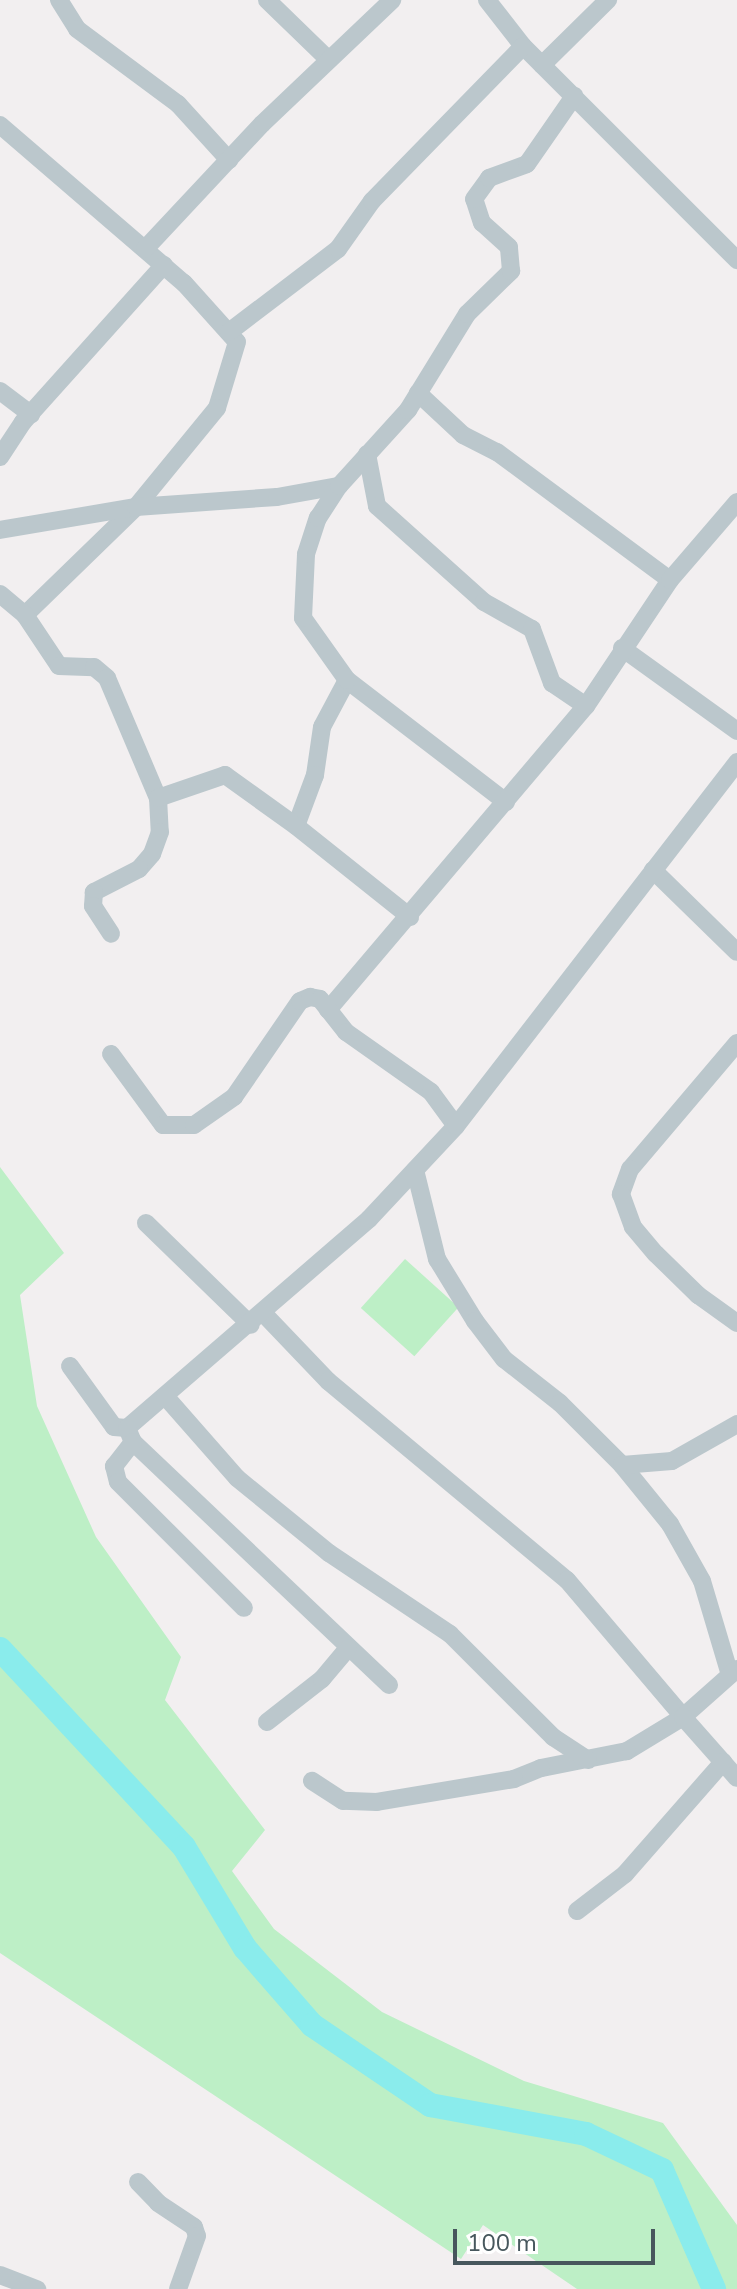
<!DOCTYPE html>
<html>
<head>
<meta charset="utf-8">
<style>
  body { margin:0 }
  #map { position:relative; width:737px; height:2289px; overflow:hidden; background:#f2eff0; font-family:"Nunito Sans",sans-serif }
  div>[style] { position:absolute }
  .green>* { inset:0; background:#bdefc6; transform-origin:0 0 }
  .river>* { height:24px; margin:-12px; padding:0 12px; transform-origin:12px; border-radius:12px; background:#8aecec }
  .minor>* { height:18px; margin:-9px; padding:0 9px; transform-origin:9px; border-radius:9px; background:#bbc7cc }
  span { translate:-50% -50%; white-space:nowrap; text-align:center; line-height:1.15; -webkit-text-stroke:6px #fff; paint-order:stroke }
  .scale { position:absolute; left:453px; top:2229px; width:202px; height:36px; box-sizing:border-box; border:4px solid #47575d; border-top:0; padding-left:10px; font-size:24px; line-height:28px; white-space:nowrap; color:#47575d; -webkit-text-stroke:6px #fff; paint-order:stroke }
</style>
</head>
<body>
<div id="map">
  <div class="green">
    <div style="clip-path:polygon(0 1167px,64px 1253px,20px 1295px,37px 1406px,96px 1537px,181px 1657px,165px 1700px,265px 1830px,232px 1871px,274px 1929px,382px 2012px,524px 2081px,663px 2123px,737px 2225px,737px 2289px,577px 2289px,483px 2225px,461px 2259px,0 1953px)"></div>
    <div style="left:405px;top:1259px;width:72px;height:66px;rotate:42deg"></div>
  </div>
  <div class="river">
    <div style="left:0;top:1649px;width:270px;rotate:47.1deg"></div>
    <div style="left:184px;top:1847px;width:118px;rotate:58.9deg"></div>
    <div style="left:245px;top:1948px;width:102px;rotate:49deg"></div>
    <div style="left:312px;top:2025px;width:143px;rotate:34.1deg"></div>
    <div style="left:430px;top:2105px;width:159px;rotate:10.5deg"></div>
    <div style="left:586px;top:2134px;width:84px;rotate:25.3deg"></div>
    <div style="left:662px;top:2170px;width:130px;rotate:66.4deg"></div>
  </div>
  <div class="minor">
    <div style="left:59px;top:0;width:34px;rotate:58deg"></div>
    <div style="left:77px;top:29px;width:126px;rotate:36.6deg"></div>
    <div style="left:178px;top:104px;width:76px;rotate:47.7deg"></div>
    <div style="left:267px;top:0;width:86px;rotate:44.1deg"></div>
    <div style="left:487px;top:0;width:58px;rotate:52deg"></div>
    <div style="left:523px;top:46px;width:303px;rotate:45deg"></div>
    <div style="left:542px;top:65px;width:93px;rotate:-44.6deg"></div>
    <div style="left:0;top:125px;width:243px;rotate:40.7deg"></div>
    <div style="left:184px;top:283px;width:79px;rotate:48.1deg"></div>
    <div style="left:237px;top:342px;width:69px;rotate:106.9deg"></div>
    <div style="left:217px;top:408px;width:128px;rotate:129.3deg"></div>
    <div style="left:136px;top:507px;width:155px;rotate:135.8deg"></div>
    <div style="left:145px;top:249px;width:171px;rotate:-46.9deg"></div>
    <div style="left:262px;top:124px;width:180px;rotate:-43.6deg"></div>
    <div style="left:229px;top:332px;width:137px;rotate:-37.3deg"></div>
    <div style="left:338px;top:249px;width:59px;rotate:-54.7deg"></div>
    <div style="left:372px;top:201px;width:216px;rotate:-45.7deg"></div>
    <div style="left:0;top:391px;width:39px;rotate:37deg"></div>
    <div style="left:418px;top:393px;width:62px;rotate:43deg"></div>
    <div style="left:463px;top:435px;width:38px;rotate:27deg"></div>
    <div style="left:497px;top:452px;width:215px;rotate:36.5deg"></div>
    <div style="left:367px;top:454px;width:53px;rotate:79.1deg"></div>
    <div style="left:377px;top:506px;width:144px;rotate:41.9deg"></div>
    <div style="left:484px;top:602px;width:55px;rotate:29.4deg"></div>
    <div style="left:532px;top:629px;width:58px;rotate:69.7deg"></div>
    <div style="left:552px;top:683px;width:41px;rotate:34.1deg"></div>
    <div style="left:0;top:457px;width:42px;rotate:-56.7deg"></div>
    <div style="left:23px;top:422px;width:211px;rotate:-48.1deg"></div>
    <div style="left:0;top:530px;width:138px;rotate:-9.6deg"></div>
    <div style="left:136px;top:507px;width:141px;rotate:-4.1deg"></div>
    <div style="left:277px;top:497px;width:63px;rotate:-10.1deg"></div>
    <div style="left:0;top:594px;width:33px;rotate:40deg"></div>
    <div style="left:25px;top:615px;width:61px;rotate:56.3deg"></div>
    <div style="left:59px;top:666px;width:35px;rotate:2deg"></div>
    <div style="left:94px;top:667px;width:17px;rotate:40deg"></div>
    <div style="left:107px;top:678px;width:130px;rotate:67deg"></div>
    <div style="left:158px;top:798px;width:34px;rotate:87deg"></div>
    <div style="left:160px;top:832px;width:23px;rotate:110deg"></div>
    <div style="left:152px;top:854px;width:20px;rotate:131deg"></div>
    <div style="left:139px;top:869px;width:51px;rotate:152.9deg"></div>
    <div style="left:94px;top:892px;width:14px;rotate:94deg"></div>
    <div style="left:93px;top:906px;width:33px;rotate:57deg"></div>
    <div style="left:622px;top:648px;width:142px;rotate:35.8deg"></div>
    <div style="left:347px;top:680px;width:53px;rotate:118deg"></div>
    <div style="left:322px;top:727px;width:49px;rotate:98.3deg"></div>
    <div style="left:315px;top:775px;width:54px;rotate:110.4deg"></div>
    <div style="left:296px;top:826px;width:146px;rotate:38.6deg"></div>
    <div style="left:158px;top:798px;width:71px;rotate:-18.9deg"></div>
    <div style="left:225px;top:775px;width:87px;rotate:35.7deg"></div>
    <div style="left:506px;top:802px;width:200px;rotate:-142.5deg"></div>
    <div style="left:347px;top:680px;width:76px;rotate:-125.4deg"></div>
    <div style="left:303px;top:618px;width:64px;rotate:-87.3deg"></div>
    <div style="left:306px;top:554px;width:38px;rotate:-72deg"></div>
    <div style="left:318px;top:518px;width:38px;rotate:-57deg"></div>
    <div style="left:339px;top:486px;width:103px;rotate:-47.8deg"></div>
    <div style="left:408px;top:410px;width:113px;rotate:-58.4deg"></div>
    <div style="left:467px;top:314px;width:62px;rotate:-44.3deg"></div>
    <div style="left:511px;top:271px;width:24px;rotate:-95deg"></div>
    <div style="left:509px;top:247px;width:36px;rotate:-138deg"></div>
    <div style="left:482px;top:223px;width:25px;rotate:-108deg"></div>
    <div style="left:474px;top:199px;width:26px;rotate:-54deg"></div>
    <div style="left:489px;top:178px;width:40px;rotate:-20.2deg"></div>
    <div style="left:527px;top:164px;width:83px;rotate:-55.3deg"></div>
    <div style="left:653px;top:870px;width:117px;rotate:44.3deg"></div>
    <div style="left:328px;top:1010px;width:399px;rotate:-49.7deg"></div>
    <div style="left:586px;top:706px;width:151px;rotate:-56.3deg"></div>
    <div style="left:670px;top:580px;width:103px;rotate:-49.3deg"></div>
    <div style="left:737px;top:1043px;width:165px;rotate:130.3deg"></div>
    <div style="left:630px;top:1169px;width:27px;rotate:110deg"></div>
    <div style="left:621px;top:1194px;width:35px;rotate:70deg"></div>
    <div style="left:633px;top:1227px;width:35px;rotate:50deg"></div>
    <div style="left:656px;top:1254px;width:59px;rotate:44.3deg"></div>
    <div style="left:698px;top:1295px;width:48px;rotate:35.7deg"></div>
    <div style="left:111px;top:1054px;width:88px;rotate:53.8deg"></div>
    <div style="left:163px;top:1125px;width:31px"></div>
    <div style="left:194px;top:1125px;width:49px;rotate:-35deg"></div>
    <div style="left:234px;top:1097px;width:116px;rotate:-55.5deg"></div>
    <div style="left:300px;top:1001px;width:11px;rotate:-22deg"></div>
    <div style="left:310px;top:997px;width:10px;rotate:11deg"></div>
    <div style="left:320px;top:999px;width:42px;rotate:51.8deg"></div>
    <div style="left:346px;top:1032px;width:104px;rotate:35.2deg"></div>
    <div style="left:431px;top:1092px;width:42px;rotate:53.7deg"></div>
    <div style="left:415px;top:1170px;width:92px;rotate:76.1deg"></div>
    <div style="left:437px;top:1259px;width:73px;rotate:58.5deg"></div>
    <div style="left:475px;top:1321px;width:48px;rotate:52.7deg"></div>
    <div style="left:504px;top:1359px;width:71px;rotate:38.2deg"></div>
    <div style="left:560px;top:1403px;width:88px;rotate:45deg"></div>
    <div style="left:622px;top:1465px;width:76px;rotate:50.9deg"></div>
    <div style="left:670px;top:1524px;width:65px;rotate:60.7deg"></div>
    <div style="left:702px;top:1581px;width:98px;rotate:73.4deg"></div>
    <div style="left:146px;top:1223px;width:146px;rotate:44.2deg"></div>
    <div style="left:264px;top:1314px;width:93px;rotate:46.3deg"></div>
    <div style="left:328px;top:1381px;width:311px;rotate:39.8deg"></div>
    <div style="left:567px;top:1580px;width:180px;rotate:49.7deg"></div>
    <div style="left:683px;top:1717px;width:66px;rotate:148.7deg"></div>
    <div style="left:627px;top:1751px;width:88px;rotate:168.8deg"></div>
    <div style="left:541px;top:1768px;width:29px;rotate:158deg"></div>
    <div style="left:514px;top:1779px;width:139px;rotate:170.5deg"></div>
    <div style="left:377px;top:1802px;width:34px;rotate:-178deg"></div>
    <div style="left:343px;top:1801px;width:37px;rotate:-147deg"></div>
    <div style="left:70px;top:1366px;width:75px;rotate:54.2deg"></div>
    <div style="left:114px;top:1427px;width:13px;rotate:4deg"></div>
    <div style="left:127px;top:1428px;width:320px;rotate:-40.8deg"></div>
    <div style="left:369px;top:1219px;width:127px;rotate:-46.9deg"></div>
    <div style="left:456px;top:1126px;width:460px;rotate:-52.3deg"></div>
    <div style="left:165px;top:1396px;width:109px;rotate:48.7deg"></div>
    <div style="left:237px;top:1478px;width:119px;rotate:39.2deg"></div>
    <div style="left:329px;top:1553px;width:146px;rotate:33.8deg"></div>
    <div style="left:450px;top:1634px;width:146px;rotate:45deg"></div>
    <div style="left:553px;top:1737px;width:42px;rotate:33.3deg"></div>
    <div style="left:127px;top:1428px;width:15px;rotate:67deg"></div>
    <div style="left:133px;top:1442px;width:353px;rotate:43.5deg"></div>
    <div style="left:133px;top:1442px;width:31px;rotate:128deg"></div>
    <div style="left:114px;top:1466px;width:16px;rotate:76deg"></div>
    <div style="left:118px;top:1482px;width:178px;rotate:45deg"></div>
    <div style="left:622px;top:1465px;width:50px;rotate:-4.6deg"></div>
    <div style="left:672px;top:1461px;width:75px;rotate:-29.6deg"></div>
    <div style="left:737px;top:1669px;width:72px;rotate:138.4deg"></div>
    <div style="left:683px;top:1717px;width:81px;rotate:48.5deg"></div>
    <div style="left:267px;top:1722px;width:70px;rotate:-38deg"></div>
    <div style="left:322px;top:1679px;width:40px;rotate:-50deg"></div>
    <div style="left:577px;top:1911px;width:61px;rotate:-37.6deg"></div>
    <div style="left:625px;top:1874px;width:149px;rotate:-48.8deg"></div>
    <div style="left:138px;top:2182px;width:29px;rotate:46deg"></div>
    <div style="left:158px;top:2203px;width:43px;rotate:33.7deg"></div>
    <div style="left:194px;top:2227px;width:9px;rotate:72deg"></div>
    <div style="left:197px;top:2236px;width:56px;rotate:109.7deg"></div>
    <div style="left:0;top:2275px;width:40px;rotate:21deg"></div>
  </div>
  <div class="scale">100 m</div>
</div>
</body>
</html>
